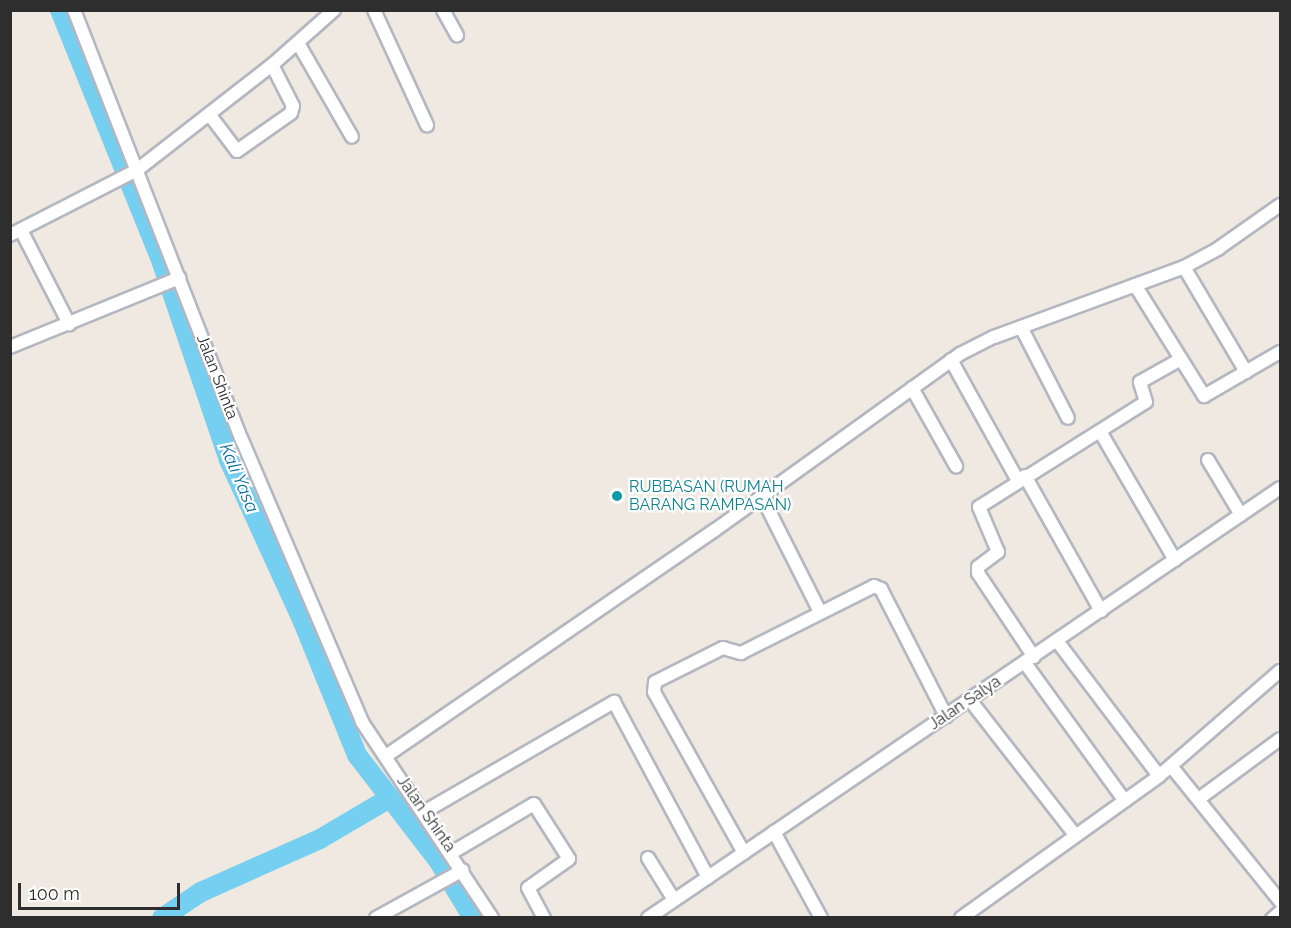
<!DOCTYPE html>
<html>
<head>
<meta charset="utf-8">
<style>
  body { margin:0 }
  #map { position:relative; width:1291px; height:928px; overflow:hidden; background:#efe9e1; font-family:Raleway,sans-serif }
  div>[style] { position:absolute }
  .river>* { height:20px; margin:-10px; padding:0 10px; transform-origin:10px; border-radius:10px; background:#75cff0 }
  .roads { filter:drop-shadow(2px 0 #b4b7c1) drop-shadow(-2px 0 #b4b7c1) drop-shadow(0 2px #b4b7c1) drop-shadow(0 -2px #b4b7c1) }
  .pedestrian>* { height:9px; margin:-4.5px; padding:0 4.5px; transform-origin:4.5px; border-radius:4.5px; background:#fff }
  .minor>* { height:12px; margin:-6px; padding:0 6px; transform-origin:6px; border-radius:6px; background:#fff }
  .dots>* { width:16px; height:16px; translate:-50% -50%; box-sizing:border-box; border:3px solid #fff; border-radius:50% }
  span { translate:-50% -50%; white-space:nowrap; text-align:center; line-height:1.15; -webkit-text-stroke:4.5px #fff; paint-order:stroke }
  .street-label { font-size:16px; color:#2e2e2e }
  .culture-label { font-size:16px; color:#0d838f }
  .left { translate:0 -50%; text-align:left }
  .water-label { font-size:18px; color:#0d6fa3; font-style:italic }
  .frame { position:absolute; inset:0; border:12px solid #2e2e2e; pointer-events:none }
  .scale { position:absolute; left:18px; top:883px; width:162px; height:27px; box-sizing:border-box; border:3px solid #2e2e2e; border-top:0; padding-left:8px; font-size:18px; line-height:21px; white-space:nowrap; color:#2e2e2e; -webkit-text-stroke:4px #fff; paint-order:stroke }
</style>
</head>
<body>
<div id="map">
  <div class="river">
    <div style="left:60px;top:10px;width:273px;rotate:68deg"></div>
    <div style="left:162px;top:263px;width:208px;rotate:71.2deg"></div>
    <div style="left:229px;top:460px;width:178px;rotate:65.4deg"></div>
    <div style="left:303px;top:622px;width:144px;rotate:67.9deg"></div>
    <div style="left:357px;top:755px;width:133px;rotate:52.4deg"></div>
    <div style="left:438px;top:860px;width:68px;rotate:58.9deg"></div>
    <div style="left:162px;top:918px;width:47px;rotate:-33.7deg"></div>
    <div style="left:201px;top:892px;width:130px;rotate:-24deg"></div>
    <div style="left:320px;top:839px;width:79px;rotate:-30.5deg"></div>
  </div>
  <div class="roads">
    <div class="pedestrian">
      <div style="left:1270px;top:918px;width:13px;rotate:-42deg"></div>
    </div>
    <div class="minor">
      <div style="left:74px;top:10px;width:462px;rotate:68.7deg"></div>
      <div style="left:242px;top:440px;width:306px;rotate:66.9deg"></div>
      <div style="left:362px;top:722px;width:235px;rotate:56.4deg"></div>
      <div style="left:374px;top:10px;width:127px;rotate:65.3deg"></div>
      <div style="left:443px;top:10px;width:29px;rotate:61deg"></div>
      <div style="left:298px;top:43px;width:108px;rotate:60.1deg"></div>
      <div style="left:209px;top:114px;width:46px;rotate:52.9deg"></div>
      <div style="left:237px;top:151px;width:66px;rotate:-35.1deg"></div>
      <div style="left:291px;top:113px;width:7px;rotate:-74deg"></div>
      <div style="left:293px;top:106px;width:46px;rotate:-117.1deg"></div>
      <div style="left:21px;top:230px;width:106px;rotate:62.9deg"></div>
      <div style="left:10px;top:235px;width:143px;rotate:-27.1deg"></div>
      <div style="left:137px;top:170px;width:171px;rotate:-37.9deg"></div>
      <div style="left:272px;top:65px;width:83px;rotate:-41.6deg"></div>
      <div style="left:1184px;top:267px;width:122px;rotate:59.4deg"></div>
      <div style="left:1135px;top:285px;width:131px;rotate:58.1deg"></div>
      <div style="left:1204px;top:396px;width:88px;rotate:-30.1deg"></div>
      <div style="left:1021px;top:327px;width:102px;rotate:62.7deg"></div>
      <div style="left:10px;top:347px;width:183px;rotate:-22.2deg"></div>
      <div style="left:951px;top:360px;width:138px;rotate:61deg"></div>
      <div style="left:912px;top:388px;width:90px;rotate:60.6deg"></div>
      <div style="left:1101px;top:433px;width:147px;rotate:59.8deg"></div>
      <div style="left:1208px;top:460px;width:64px;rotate:59deg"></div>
      <div style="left:1025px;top:476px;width:155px;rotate:60.6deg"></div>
      <div style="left:762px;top:497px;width:129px;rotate:63.2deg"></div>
      <div style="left:1057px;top:641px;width:169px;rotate:52.9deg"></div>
      <div style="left:1034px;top:657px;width:101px;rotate:-123.7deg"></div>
      <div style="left:978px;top:573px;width:6px;rotate:-90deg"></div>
      <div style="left:978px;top:567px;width:25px;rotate:-37deg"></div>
      <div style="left:998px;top:552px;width:49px;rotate:-112.9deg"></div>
      <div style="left:979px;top:507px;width:197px;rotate:-32.2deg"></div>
      <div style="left:1146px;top:402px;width:21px;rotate:-107deg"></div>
      <div style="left:1140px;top:382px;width:45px;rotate:-29.4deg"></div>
      <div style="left:1025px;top:663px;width:170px;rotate:54.1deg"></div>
      <div style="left:970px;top:700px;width:171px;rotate:52.1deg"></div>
      <div style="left:386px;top:756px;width:399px;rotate:-34.5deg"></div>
      <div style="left:715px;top:530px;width:302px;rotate:-35.7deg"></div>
      <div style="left:960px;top:354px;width:38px;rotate:-27deg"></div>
      <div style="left:994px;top:337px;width:202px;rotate:-20.2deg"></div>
      <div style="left:1184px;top:267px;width:40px;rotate:-28deg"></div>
      <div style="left:1219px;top:248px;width:75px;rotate:-35.2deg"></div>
      <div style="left:1171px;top:766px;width:174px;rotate:51.1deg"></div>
      <div style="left:1200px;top:798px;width:99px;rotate:-36.4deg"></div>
      <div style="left:424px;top:812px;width:220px;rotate:-30.1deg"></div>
      <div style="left:614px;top:702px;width:199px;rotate:61.8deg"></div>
      <div style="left:774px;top:832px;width:98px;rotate:61.3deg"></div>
      <div style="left:453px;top:852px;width:94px;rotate:-30.7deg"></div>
      <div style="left:534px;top:804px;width:65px;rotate:57.5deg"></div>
      <div style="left:569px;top:859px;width:50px;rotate:144.7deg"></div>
      <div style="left:528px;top:888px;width:34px;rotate:62deg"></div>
      <div style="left:744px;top:853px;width:184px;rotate:-119.2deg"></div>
      <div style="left:654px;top:692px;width:10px;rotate:-84deg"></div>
      <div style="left:655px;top:682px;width:76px;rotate:-26.6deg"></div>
      <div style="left:723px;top:648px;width:19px;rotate:16deg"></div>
      <div style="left:741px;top:653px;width:149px;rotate:-26.7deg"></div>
      <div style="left:874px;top:586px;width:8px;rotate:23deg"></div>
      <div style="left:881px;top:589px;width:143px;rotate:62.9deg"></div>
      <div style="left:648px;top:858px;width:49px;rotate:58.2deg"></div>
      <div style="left:376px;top:918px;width:99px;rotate:-28.9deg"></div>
      <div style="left:648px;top:918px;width:764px;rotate:-34.23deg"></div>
      <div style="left:961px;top:918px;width:244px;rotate:-35.6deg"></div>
      <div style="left:1159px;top:776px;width:160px;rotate:-41deg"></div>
    </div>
  </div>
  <div class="dots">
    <div style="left:617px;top:496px;background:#0f9aa8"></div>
  </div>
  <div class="street-label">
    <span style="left:217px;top:377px;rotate:69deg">Jalan Shinta</span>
    <span style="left:965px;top:703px;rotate:-34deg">Jalan Salya</span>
    <span style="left:426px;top:814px;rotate:55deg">Jalan Shinta</span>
  </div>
  <div class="culture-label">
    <span class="left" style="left:629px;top:496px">RUBBASAN (RUMAH<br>BARANG RAMPASAN)</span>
  </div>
  <div class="water-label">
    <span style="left:239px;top:478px;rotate:67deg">Kali Yasa</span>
  </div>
  <div class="frame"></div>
  <div class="scale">100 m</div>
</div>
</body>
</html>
